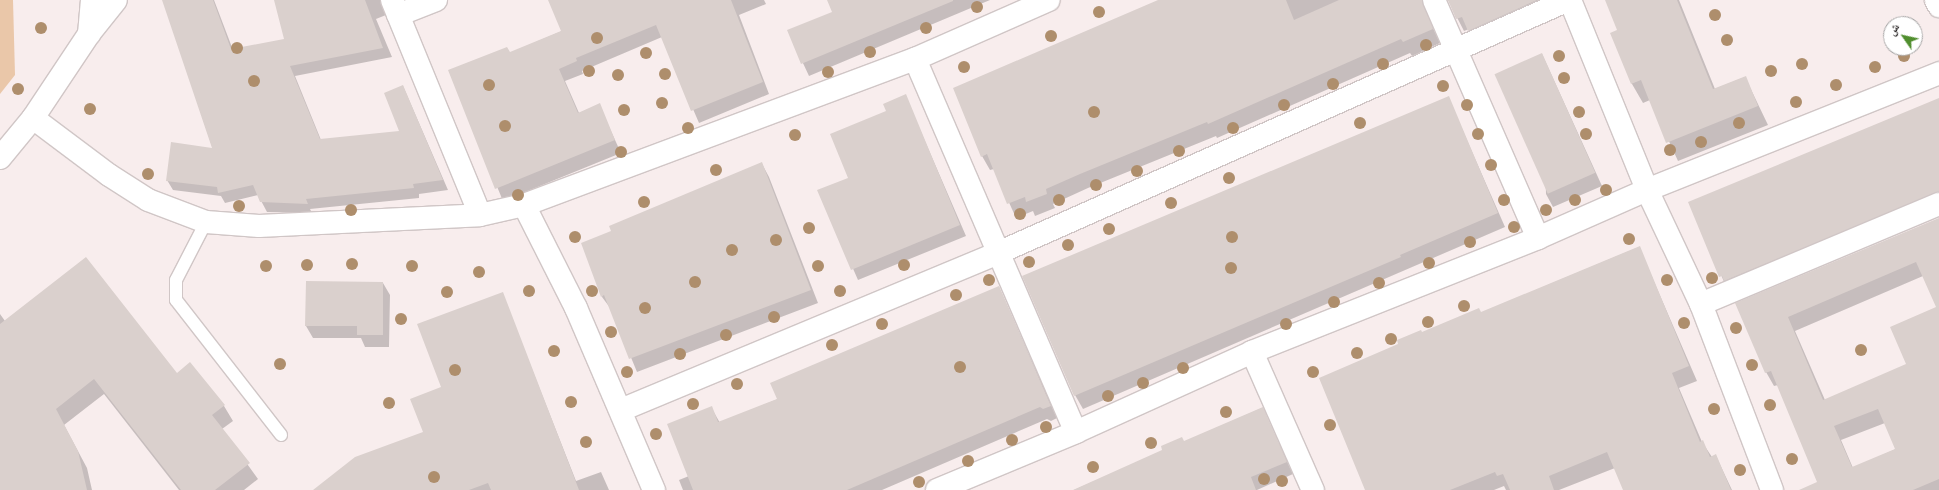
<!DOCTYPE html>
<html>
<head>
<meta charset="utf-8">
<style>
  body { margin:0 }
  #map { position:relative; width:1939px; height:490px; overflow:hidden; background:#f8eded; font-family:Roboto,"Noto Naskh Arabic",sans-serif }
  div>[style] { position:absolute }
  .green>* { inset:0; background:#eac7a9 }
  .shadow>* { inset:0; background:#0003 }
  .building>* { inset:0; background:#dad0cd; transform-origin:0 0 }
  .roads { filter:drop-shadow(1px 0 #d0c6c6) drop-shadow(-1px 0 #d0c6c6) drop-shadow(0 1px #d0c6c6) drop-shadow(0 -1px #d0c6c6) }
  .service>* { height:12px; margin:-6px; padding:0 6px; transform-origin:6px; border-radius:6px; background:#fff }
  .minor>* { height:22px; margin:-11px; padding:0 11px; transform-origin:11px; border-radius:11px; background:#fff }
  .secondary>* { height:22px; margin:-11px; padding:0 11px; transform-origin:11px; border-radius:11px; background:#fff }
  .primary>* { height:22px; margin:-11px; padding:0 11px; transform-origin:11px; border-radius:11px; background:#fff }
  .trees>* { width:12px; height:12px; margin:-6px; border-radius:50%; background:#ae8e6c }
  span { translate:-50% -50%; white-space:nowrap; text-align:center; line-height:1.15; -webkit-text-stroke:4px #fff; paint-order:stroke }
  .north { position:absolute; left:1883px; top:16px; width:40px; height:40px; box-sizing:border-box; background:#fff; border:1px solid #a6a5a5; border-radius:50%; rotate:304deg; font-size:11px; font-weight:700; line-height:16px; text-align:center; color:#211d1d }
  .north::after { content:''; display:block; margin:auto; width:14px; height:18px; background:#508e2e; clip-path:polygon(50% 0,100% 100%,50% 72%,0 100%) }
</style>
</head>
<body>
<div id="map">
  <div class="green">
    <div style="clip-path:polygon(0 0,13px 0,15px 75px,0 94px)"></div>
  </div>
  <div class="shadow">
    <div style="clip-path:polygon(163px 0,214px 0,233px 50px,285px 40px,279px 0,393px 0,388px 2px,386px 15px,376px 19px,392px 57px,295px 76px,321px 140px,401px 132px,403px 86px,448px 190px,419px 194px,419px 198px,310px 209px,312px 213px,267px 212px,258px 195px,225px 203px,221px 196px,173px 190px,167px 180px,213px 149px)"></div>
    <div style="clip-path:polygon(550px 0,764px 0,766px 4px,739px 15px,769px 94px,699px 123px,662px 37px,582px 71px,583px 74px,565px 81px,579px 113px,599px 105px,621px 153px,503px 201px,449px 71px,510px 53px,562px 31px)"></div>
    <div style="clip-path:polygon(828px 0,990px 0,809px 76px,788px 31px,833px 13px)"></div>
    <div style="clip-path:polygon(1164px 0,1412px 0,1422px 5px,1440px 43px,1412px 56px,1410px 53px,1217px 138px,1216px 136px,1088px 188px,1053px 204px,1055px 208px,1035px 216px,1033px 211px,1016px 218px,994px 169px,990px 170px,982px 156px)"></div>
    <div style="clip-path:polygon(1448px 0,1542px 0,1476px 43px,1469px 29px,1464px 31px)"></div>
    <div style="clip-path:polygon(1606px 0,1679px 0,1715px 89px,1745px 77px,1768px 125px,1678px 161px,1650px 100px,1643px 103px,1632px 84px,1612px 33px,1619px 31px)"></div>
    <div style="clip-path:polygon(1542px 54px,1602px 186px,1553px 207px,1546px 194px)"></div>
    <div style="clip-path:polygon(905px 95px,966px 236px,858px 280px,819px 191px,850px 178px,888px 111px)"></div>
    <div style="clip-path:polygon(1448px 97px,1505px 227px,1083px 409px,1075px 395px)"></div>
    <div style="clip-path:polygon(1939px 107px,1939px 207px,1728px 291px,1690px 203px)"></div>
    <div style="clip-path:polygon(762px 164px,769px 177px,818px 303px,637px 372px,611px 309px,602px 297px,613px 232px)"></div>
    <div style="clip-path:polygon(evenodd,1939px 219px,1939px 490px,1822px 490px,1778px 385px,1774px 386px,1766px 372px,1736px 304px,1939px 219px,1923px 276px,1937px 307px,1908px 365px,1825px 400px,1795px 331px,1923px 276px,1939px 219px,1885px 423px,1896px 449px,1853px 468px,1841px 440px,1885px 423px)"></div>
    <div style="clip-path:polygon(1639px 247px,1697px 381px,1679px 388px,1702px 442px,1712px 457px,1716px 456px,1732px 490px,1624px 490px,1615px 468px,1559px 490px,1506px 490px,1504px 486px,1494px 490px,1366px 490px,1422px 333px,1481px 313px)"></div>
    <div style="clip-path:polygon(383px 283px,390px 295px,389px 347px,365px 347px,361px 338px,313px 338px,306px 326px)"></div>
    <div style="clip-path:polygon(999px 287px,1057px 418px,1051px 421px,1047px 419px,882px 490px,683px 490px,679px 480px,689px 476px,711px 407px,720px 423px,778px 399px)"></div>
    <div style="clip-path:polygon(502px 293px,576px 481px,601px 472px,609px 490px,315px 490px,425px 432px,442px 387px)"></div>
    <div style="clip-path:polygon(0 314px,5px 321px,177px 374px,224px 406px,233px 421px,222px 429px,258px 479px,244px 490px,179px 490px,104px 394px,64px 425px,87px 468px,92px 490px,0 490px)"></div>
    <div style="clip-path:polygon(1262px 408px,1293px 474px,1257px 490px,1074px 490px)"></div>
  </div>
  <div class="building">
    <div style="clip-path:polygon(162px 0,213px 0,231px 49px,284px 39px,274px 0,365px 0,383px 48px,290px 66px,320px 139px,399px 131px,384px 93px,403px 85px,443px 180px,413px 184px,414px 188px,306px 199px,308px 204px,260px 202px,253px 185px,218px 193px,217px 187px,166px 181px,171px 142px,212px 148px)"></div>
    <div style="clip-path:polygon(548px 0,731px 0,763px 82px,691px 111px,656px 25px,576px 58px,577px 61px,559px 69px,578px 113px,600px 103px,615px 140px,495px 189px,448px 70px,507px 47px,510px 52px,561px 31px)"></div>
    <div style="clip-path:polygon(827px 0,953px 0,953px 1px,801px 64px,787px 30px,832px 12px)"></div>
    <div style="clip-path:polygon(1158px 0,1286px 0,1294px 20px,1339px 0,1422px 0,1433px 29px,1403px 42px,1401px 39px,1208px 124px,1207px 122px,1080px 174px,1046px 189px,1047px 194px,1026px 202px,1025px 197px,1007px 204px,987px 154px,981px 157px,953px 88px)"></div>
    <div style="clip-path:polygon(1448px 0,1537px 0,1468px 31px,1462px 17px,1456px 19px)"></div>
    <div style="clip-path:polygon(1605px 0,1677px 0,1713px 89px,1746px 76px,1758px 106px,1666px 143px,1641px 80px,1631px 84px,1610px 33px,1617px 30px)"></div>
    <div style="left:1542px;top:53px;width:131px;height:52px;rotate:66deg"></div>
    <div style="clip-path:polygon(906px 94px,960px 225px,851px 270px,817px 190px,848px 178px,830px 134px,886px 111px,883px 104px)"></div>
    <div style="clip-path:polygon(1449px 96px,1498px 213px,1400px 255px,1401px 257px,1074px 396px,1022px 276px)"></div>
    <div style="clip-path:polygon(1939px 98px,1939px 192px,1724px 281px,1722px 276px,1719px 277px,1688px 202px)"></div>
    <div style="clip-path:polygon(762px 162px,811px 290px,629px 359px,604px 295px,601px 297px,581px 243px,611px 231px,609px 226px)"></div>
    <div style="clip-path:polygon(evenodd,1939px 218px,1939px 479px,1913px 490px,1799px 490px,1817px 482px,1771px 371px,1765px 373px,1735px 303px,1939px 218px,1916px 262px,1936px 307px,1890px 327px,1906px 364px,1823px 400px,1788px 317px,1916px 262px,1939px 218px,1878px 409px,1895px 449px,1852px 467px,1834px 426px,1878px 409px)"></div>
    <div style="clip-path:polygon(1640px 246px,1689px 366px,1672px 373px,1700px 442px,1703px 440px,1710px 457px,1716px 454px,1731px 490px,1623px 490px,1607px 452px,1549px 476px,1554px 490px,1510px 490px,1503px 474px,1497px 476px,1495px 472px,1450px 490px,1365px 490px,1319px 378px,1398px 344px,1397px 340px,1421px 330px,1422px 332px,1479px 308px,1481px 312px)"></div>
    <div style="clip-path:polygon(86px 257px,177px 373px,190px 362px,225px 405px,212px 415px,250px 463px,215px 490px,181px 490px,94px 379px,56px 409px,78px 451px,87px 490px,0 490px,0 324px)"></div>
    <div style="clip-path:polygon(306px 281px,383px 282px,383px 335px,357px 335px,357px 326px,305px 326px)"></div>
    <div style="clip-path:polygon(999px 286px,1051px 406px,1043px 409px,1040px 407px,847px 490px,693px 490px,667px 424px,712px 406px,718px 422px,777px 399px,770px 383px)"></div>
    <div style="clip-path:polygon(503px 292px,579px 490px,491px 490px,488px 483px,469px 490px,313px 490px,355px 457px,423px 432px,410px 399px,441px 387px,417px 324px)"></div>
    <div style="clip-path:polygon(1263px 407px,1287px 462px,1251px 477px,1256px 490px,1073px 490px,1162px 450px,1161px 446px,1182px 437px,1184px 441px)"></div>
  </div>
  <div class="roads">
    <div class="service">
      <div style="left:206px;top:222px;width:65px;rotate:117.3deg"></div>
      <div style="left:176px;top:280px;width:20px;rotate:90deg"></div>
      <div style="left:176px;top:300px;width:171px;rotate:52.1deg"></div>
    </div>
    <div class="minor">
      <div style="left:392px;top:0;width:232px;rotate:67.7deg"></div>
      <div style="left:1434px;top:0;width:260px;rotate:66.4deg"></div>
      <div style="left:1570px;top:0;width:205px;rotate:67.9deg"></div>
      <div style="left:1647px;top:190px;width:126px;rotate:64.7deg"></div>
      <div style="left:1701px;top:304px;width:199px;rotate:69.1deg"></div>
      <div style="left:398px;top:15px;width:41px;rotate:-21.5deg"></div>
      <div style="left:89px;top:34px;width:34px;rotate:-85deg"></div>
      <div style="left:915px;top:59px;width:406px;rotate:66.7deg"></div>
      <div style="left:33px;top:118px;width:95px;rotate:36.9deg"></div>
      <div style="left:109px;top:175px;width:46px;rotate:32.7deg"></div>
      <div style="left:148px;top:200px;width:62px;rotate:20.8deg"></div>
      <div style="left:206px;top:222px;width:53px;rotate:4.3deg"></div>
      <div style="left:259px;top:226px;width:221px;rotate:-2.8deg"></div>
      <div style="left:480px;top:215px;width:45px;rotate:-12.8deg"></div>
      <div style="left:524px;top:205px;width:417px;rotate:-20.5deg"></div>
      <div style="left:915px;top:59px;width:146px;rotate:-23.8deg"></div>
      <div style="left:0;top:158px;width:52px;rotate:-50.5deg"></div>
      <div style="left:33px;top:118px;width:101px;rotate:-56.3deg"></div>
      <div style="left:89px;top:34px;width:43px;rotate:-51.5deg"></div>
      <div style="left:524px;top:205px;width:115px;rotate:63.2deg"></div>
      <div style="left:576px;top:308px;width:198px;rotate:66.8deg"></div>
      <div style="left:1701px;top:304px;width:258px;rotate:-22.8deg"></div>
      <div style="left:1252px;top:352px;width:151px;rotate:66.2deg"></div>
      <div style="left:621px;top:410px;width:408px;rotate:-22.6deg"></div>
      <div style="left:998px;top:253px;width:624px;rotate:-23.93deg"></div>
    </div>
    <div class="secondary">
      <div style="left:937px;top:490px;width:151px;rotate:-22.6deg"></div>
      <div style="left:1076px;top:432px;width:193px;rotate:-24.4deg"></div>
      <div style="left:1252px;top:352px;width:308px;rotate:-21.7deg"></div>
      <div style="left:1538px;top:238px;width:119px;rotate:-23.8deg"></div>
      <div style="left:1647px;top:190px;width:315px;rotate:-21.8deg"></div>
    </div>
    <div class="primary">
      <div style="left:1936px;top:0;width:7px;rotate:63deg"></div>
    </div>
  </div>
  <div class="trees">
    <div style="left:977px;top:7px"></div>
    <div style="left:1099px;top:12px"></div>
    <div style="left:1715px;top:15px"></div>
    <div style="left:41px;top:28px"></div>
    <div style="left:926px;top:28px"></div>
    <div style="left:1051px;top:36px"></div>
    <div style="left:597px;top:38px"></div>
    <div style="left:1727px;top:40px"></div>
    <div style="left:1426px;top:45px"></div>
    <div style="left:237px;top:48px"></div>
    <div style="left:870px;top:52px"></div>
    <div style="left:646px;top:53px"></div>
    <div style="left:1559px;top:56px"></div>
    <div style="left:1904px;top:56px"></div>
    <div style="left:1383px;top:64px"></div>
    <div style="left:1802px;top:64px"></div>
    <div style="left:964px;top:67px"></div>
    <div style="left:1875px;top:67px"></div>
    <div style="left:589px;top:71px"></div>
    <div style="left:1771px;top:71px"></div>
    <div style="left:828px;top:72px"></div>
    <div style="left:665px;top:74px"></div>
    <div style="left:618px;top:75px"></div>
    <div style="left:1564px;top:78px"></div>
    <div style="left:254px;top:81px"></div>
    <div style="left:1333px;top:84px"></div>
    <div style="left:489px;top:85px"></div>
    <div style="left:1836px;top:85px"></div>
    <div style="left:1443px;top:86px"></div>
    <div style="left:18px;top:89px"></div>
    <div style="left:1796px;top:102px"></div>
    <div style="left:662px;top:103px"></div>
    <div style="left:1284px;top:105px"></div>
    <div style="left:1467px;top:105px"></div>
    <div style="left:90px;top:109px"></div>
    <div style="left:624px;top:110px"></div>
    <div style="left:1094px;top:112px"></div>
    <div style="left:1579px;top:112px"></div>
    <div style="left:1360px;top:123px"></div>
    <div style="left:1739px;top:123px"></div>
    <div style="left:505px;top:126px"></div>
    <div style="left:688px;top:128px"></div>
    <div style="left:1233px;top:128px"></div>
    <div style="left:1478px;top:134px"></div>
    <div style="left:1586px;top:134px"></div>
    <div style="left:795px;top:135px"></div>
    <div style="left:1701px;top:142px"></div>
    <div style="left:1670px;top:150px"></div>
    <div style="left:1179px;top:151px"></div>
    <div style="left:621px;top:152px"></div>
    <div style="left:1491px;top:165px"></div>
    <div style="left:716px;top:170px"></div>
    <div style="left:1137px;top:171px"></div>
    <div style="left:148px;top:174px"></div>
    <div style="left:1229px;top:178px"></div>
    <div style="left:1096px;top:185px"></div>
    <div style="left:1606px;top:190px"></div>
    <div style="left:518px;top:195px"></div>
    <div style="left:1059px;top:200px"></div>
    <div style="left:1504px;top:200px"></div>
    <div style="left:1575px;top:200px"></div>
    <div style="left:644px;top:202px"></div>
    <div style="left:1171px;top:203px"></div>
    <div style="left:239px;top:206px"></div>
    <div style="left:351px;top:210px"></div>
    <div style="left:1546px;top:210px"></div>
    <div style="left:1020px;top:214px"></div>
    <div style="left:1514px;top:227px"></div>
    <div style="left:809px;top:228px"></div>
    <div style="left:1109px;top:229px"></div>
    <div style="left:575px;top:237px"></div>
    <div style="left:1232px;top:237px"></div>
    <div style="left:1629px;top:239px"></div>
    <div style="left:776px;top:240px"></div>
    <div style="left:1470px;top:242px"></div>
    <div style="left:1068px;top:245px"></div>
    <div style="left:732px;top:250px"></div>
    <div style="left:1029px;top:262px"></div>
    <div style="left:1429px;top:263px"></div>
    <div style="left:352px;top:264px"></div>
    <div style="left:307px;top:265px"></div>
    <div style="left:904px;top:265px"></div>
    <div style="left:266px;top:266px"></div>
    <div style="left:412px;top:266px"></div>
    <div style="left:818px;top:266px"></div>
    <div style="left:1231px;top:268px"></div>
    <div style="left:479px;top:272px"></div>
    <div style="left:1712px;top:278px"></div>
    <div style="left:989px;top:280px"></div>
    <div style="left:1667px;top:280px"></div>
    <div style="left:695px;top:282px"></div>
    <div style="left:1379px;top:283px"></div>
    <div style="left:529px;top:291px"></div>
    <div style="left:592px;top:291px"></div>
    <div style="left:840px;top:291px"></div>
    <div style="left:447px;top:292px"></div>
    <div style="left:956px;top:295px"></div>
    <div style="left:1334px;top:302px"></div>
    <div style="left:1464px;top:306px"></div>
    <div style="left:645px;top:308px"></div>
    <div style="left:774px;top:317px"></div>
    <div style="left:401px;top:319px"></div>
    <div style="left:1428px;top:322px"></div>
    <div style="left:1684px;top:323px"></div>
    <div style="left:882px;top:324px"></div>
    <div style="left:1286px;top:324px"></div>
    <div style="left:1736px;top:328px"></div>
    <div style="left:611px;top:332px"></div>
    <div style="left:726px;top:335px"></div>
    <div style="left:1391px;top:339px"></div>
    <div style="left:832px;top:345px"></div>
    <div style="left:1861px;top:350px"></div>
    <div style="left:554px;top:351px"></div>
    <div style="left:1357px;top:353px"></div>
    <div style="left:680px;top:354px"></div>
    <div style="left:280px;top:364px"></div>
    <div style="left:1752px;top:365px"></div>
    <div style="left:960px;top:367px"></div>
    <div style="left:1183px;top:368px"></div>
    <div style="left:455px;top:370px"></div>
    <div style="left:627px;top:372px"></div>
    <div style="left:1313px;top:372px"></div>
    <div style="left:1143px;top:383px"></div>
    <div style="left:737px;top:384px"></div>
    <div style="left:1108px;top:396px"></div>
    <div style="left:571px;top:402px"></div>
    <div style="left:389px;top:403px"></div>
    <div style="left:693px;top:404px"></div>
    <div style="left:1770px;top:405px"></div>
    <div style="left:1714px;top:409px"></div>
    <div style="left:1226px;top:412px"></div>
    <div style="left:1330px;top:425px"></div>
    <div style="left:1046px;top:427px"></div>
    <div style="left:656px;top:434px"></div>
    <div style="left:1012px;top:440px"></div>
    <div style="left:586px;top:442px"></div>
    <div style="left:1151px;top:443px"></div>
    <div style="left:1792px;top:459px"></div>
    <div style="left:968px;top:461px"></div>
    <div style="left:1093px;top:467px"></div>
    <div style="left:1740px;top:470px"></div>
    <div style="left:434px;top:477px"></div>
    <div style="left:1264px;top:479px"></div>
    <div style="left:1282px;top:481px"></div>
    <div style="left:919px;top:482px"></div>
  </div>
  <div class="north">ش</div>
</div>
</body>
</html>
